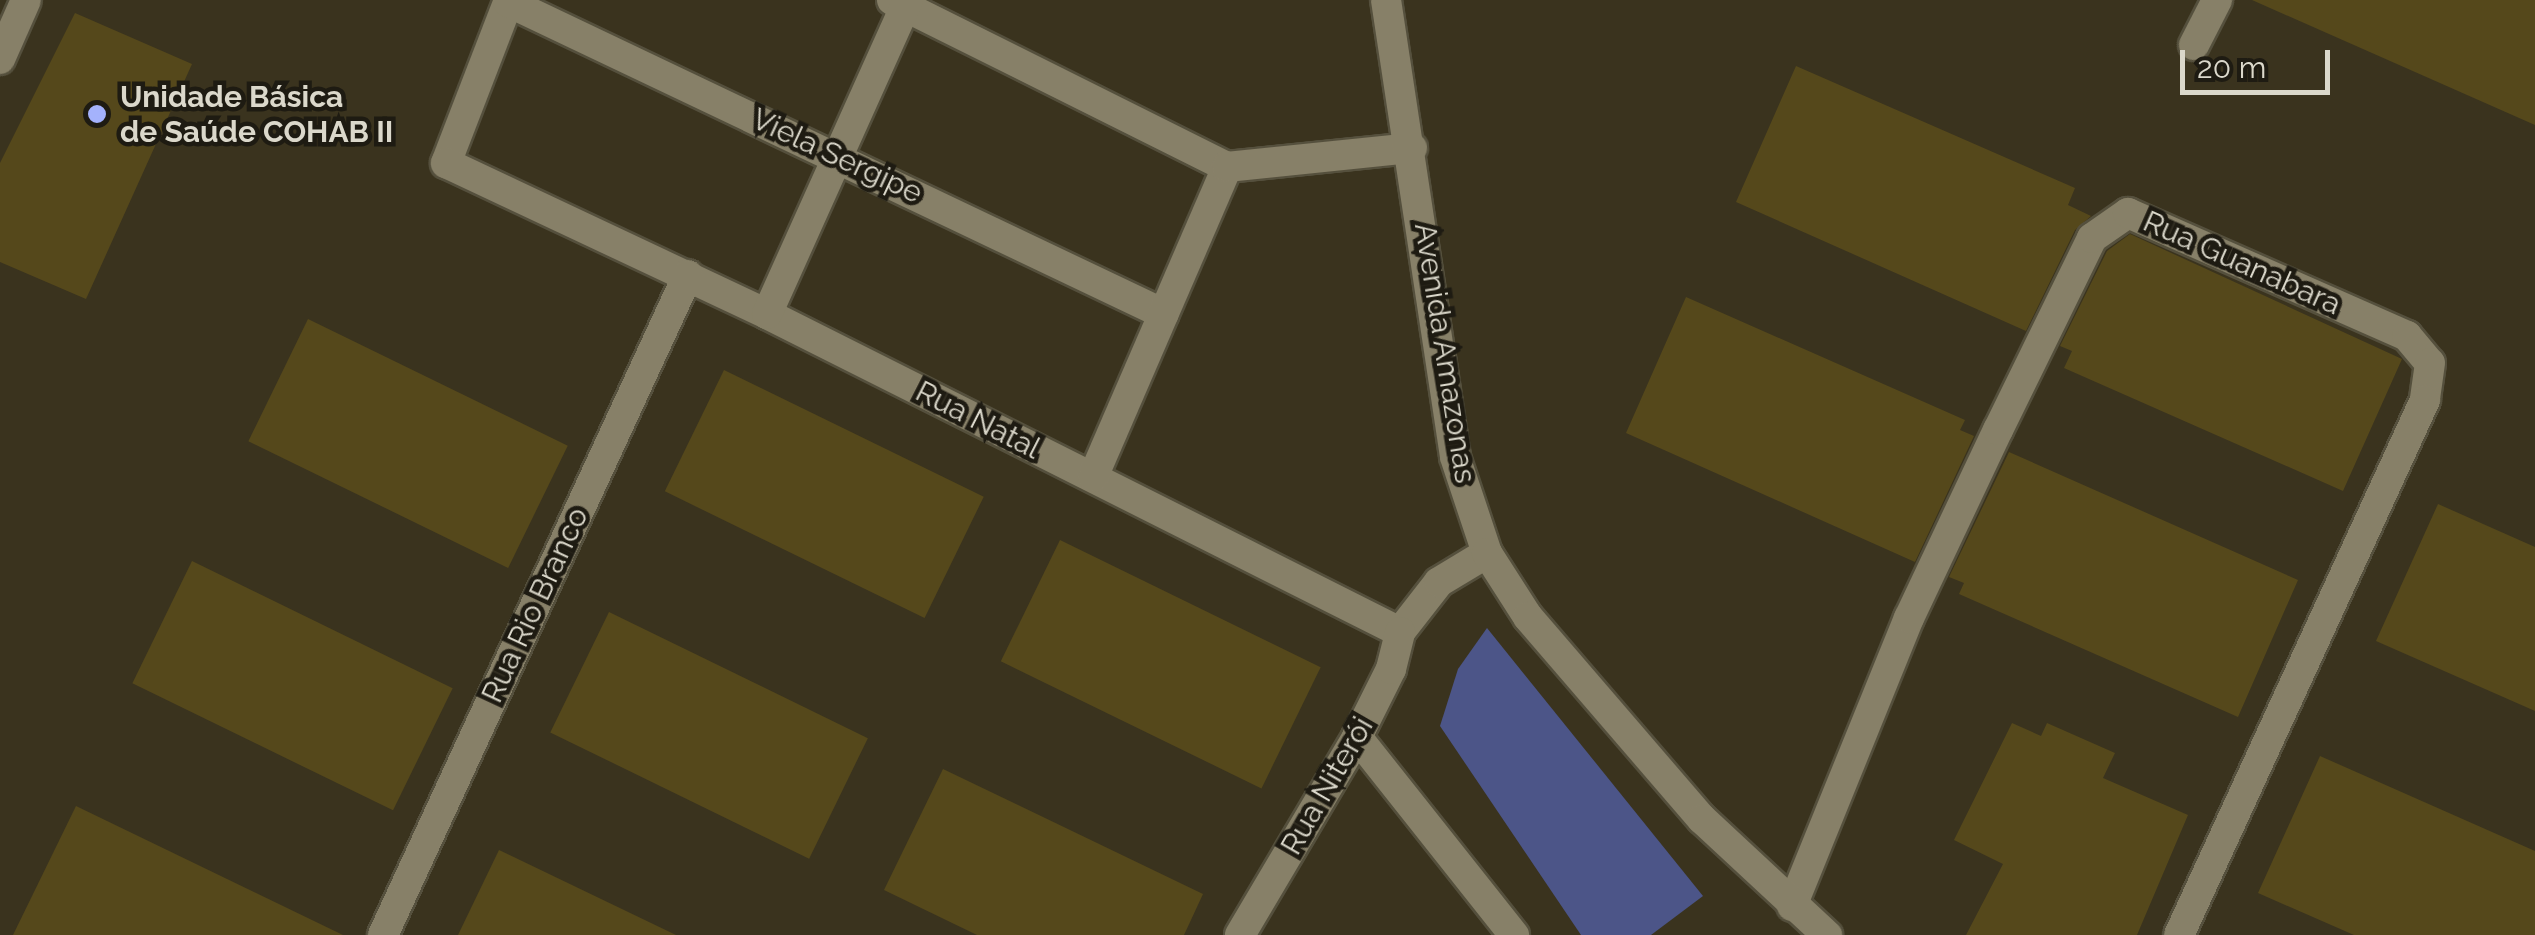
<!DOCTYPE html>
<html>
<head>
<meta charset="utf-8">
<style>
  body { margin:0 }
  #map { position:relative; width:2535px; height:935px; overflow:hidden; background:#3a331e; font-family:Raleway,sans-serif }
  div>[style] { position:absolute }
  .green>* { inset:0; background:#4c5588 }
  .building>* { inset:0; background:#55481b; transform-origin:0 0 }
  .roads { filter:drop-shadow(2px 0 #55503d) drop-shadow(-2px 0 #55503d) drop-shadow(0 2px #55503d) drop-shadow(0 -2px #55503d) }
  .lane>* { height:30px; margin:-15px; padding:0 15px; transform-origin:15px; border-radius:15px; background:#878068 }
  .street>* { height:30px; margin:-15px; padding:0 15px; transform-origin:15px; border-radius:15px; background:#878068 }
  .secondary>* { height:30px; margin:-15px; padding:0 15px; transform-origin:15px; border-radius:15px; background:#878068 }
  .dots>* { width:28px; height:28px; translate:-50% -50%; box-sizing:border-box; border:5px solid #1e1b12; border-radius:50% }
  span { translate:-50% -50%; white-space:nowrap; text-align:center; line-height:1.15; -webkit-text-stroke:9px #1e1b12; paint-order:stroke }
  .poi-label { font-size:30px; color:#dbd8cb; font-weight:700 }
  .left { translate:0 -50%; text-align:left }
  .street-label { font-size:30px; color:#dbd8cb }
  .scale { position:absolute; left:2180px; top:50px; width:150px; height:45px; box-sizing:border-box; border:5px solid #dbd8cb; border-top:0; padding-left:12px; font-size:30px; line-height:35px; white-space:nowrap; color:#dbd8cb; -webkit-text-stroke:8px #1e1b12; paint-order:stroke }
</style>
</head>
<body>
<div id="map">
  <div class="green">
    <div style="clip-path:polygon(1487px 628px,1703px 896px,1651px 935px,1581px 935px,1440px 726px,1458px 669px)"></div>
  </div>
  <div class="building">
    <div style="clip-path:polygon(2252px 0,2535px 0,2535px 125px)"></div>
    <div style="clip-path:polygon(75px 13px,192px 64px,86px 299px,0 262px,0 163px)"></div>
    <div style="clip-path:polygon(1796px 66px,2075px 188px,2068px 205px,2091px 216px,2075px 230px,2026px 331px,1736px 202px)"></div>
    <div style="clip-path:polygon(2130px 234px,2402px 359px,2343px 491px,2064px 368px,2072px 351px,2060px 346px,2107px 251px)"></div>
    <div style="clip-path:polygon(1686px 297px,1965px 420px,1960px 430px,1974px 436px,1915px 562px,1626px 433px)"></div>
    <div style="left:308px;top:319px;width:289px;height:136px;rotate:26deg"></div>
    <div style="left:724px;top:370px;width:289px;height:135px;rotate:26deg"></div>
    <div style="clip-path:polygon(2009px 452px,2298px 580px,2238px 717px,1959px 594px,1964px 583px,1949px 577px)"></div>
    <div style="clip-path:polygon(2438px 504px,2535px 547px,2535px 711px,2376px 641px)"></div>
    <div style="left:1060px;top:540px;width:290px;height:135px;rotate:26deg"></div>
    <div style="left:192px;top:561px;width:290px;height:136px;rotate:26deg"></div>
    <div style="left:609px;top:612px;width:288px;height:134px;rotate:26deg"></div>
    <div style="clip-path:polygon(2012px 723px,2041px 736px,2047px 723px,2115px 753px,2103px 778px,2188px 815px,2137px 935px,1966px 935px,2003px 864px,1954px 840px)"></div>
    <div style="clip-path:polygon(2320px 756px,2535px 851px,2535px 935px,2354px 935px,2258px 893px)"></div>
    <div style="clip-path:polygon(943px 769px,1203px 894px,1184px 935px,977px 935px,884px 890px)"></div>
    <div style="clip-path:polygon(76px 806px,343px 935px,13px 935px)"></div>
    <div style="clip-path:polygon(499px 850px,676px 935px,458px 935px)"></div>
  </div>
  <div class="roads">
    <div class="lane">
      <div style="left:0;top:59px;width:64px;rotate:-66.2deg"></div>
    </div>
    <div class="street">
      <div style="left:509px;top:0;width:175px;rotate:111.1deg"></div>
      <div style="left:446px;top:163px;width:355px;rotate:25.2deg"></div>
      <div style="left:767px;top:314px;width:708px;rotate:26.67deg"></div>
      <div style="left:1400px;top:632px;width:63px;rotate:-52deg"></div>
      <div style="left:1439px;top:582px;width:56px;rotate:-31.1deg"></div>
      <div style="left:892px;top:0;width:374px;rotate:26.5deg"></div>
      <div style="left:508px;top:2px;width:726px;rotate:25.44deg"></div>
      <div style="left:2194px;top:45px;width:51px;rotate:-62.9deg"></div>
      <div style="left:767px;top:314px;width:344px;rotate:-65.8deg"></div>
      <div style="left:1093px;top:477px;width:338px;rotate:-66.6deg"></div>
      <div style="left:1227px;top:167px;width:186px;rotate:-5.9deg"></div>
      <div style="left:1357px;top:737px;width:253px;rotate:51.6deg"></div>
      <div style="left:1792px;top:906px;width:311px;rotate:-67.9deg"></div>
      <div style="left:1909px;top:618px;width:208px;rotate:-64.7deg"></div>
      <div style="left:1998px;top:430px;width:214px;rotate:-63.9deg"></div>
      <div style="left:2092px;top:238px;width:44px;rotate:-34.8deg"></div>
      <div style="left:2128px;top:213px;width:305px;rotate:23.8deg"></div>
      <div style="left:2407px;top:336px;width:35px;rotate:50deg"></div>
      <div style="left:2430px;top:363px;width:37px;rotate:98deg"></div>
      <div style="left:2425px;top:400px;width:589px;rotate:114.69deg"></div>
      <div style="left:383px;top:935px;width:727px;rotate:-65.2deg"></div>
      <div style="left:1240px;top:935px;width:230px;rotate:-59.4deg"></div>
      <div style="left:1357px;top:737px;width:76px;rotate:-63.4deg"></div>
      <div style="left:1391px;top:669px;width:38px;rotate:-76deg"></div>
    </div>
    <div class="secondary">
      <div style="left:1386px;top:0;width:462px;rotate:81.4deg"></div>
      <div style="left:1455px;top:457px;width:101px;rotate:71.6deg"></div>
      <div style="left:1487px;top:553px;width:76px;rotate:57.4deg"></div>
      <div style="left:1528px;top:617px;width:267px;rotate:49.3deg"></div>
      <div style="left:1702px;top:819px;width:171px;rotate:42.9deg"></div>
    </div>
  </div>
  <div class="dots">
    <div style="left:97px;top:114px;background:#a4b2fc"></div>
  </div>
  <div class="poi-label">
    <span class="left" style="left:120px;top:114px">Unidade Básica<br>de Saúde COHAB II</span>
  </div>
  <div class="street-label">
    <span style="left:837px;top:156px;rotate:25deg">Viela Sergipe</span>
    <span style="left:2242px;top:263px;rotate:24deg">Rua Guanabara</span>
    <span style="left:1445px;top:353px;rotate:81deg">Avenida Amazonas</span>
    <span style="left:978px;top:420px;rotate:27deg">Rua Natal</span>
    <span style="left:535px;top:605px;rotate:-65deg">Rua Rio Branco</span>
    <span style="left:1327px;top:786px;rotate:-60deg">Rua Niterói</span>
  </div>
  <div class="scale">20 m</div>
</div>
</body>
</html>
